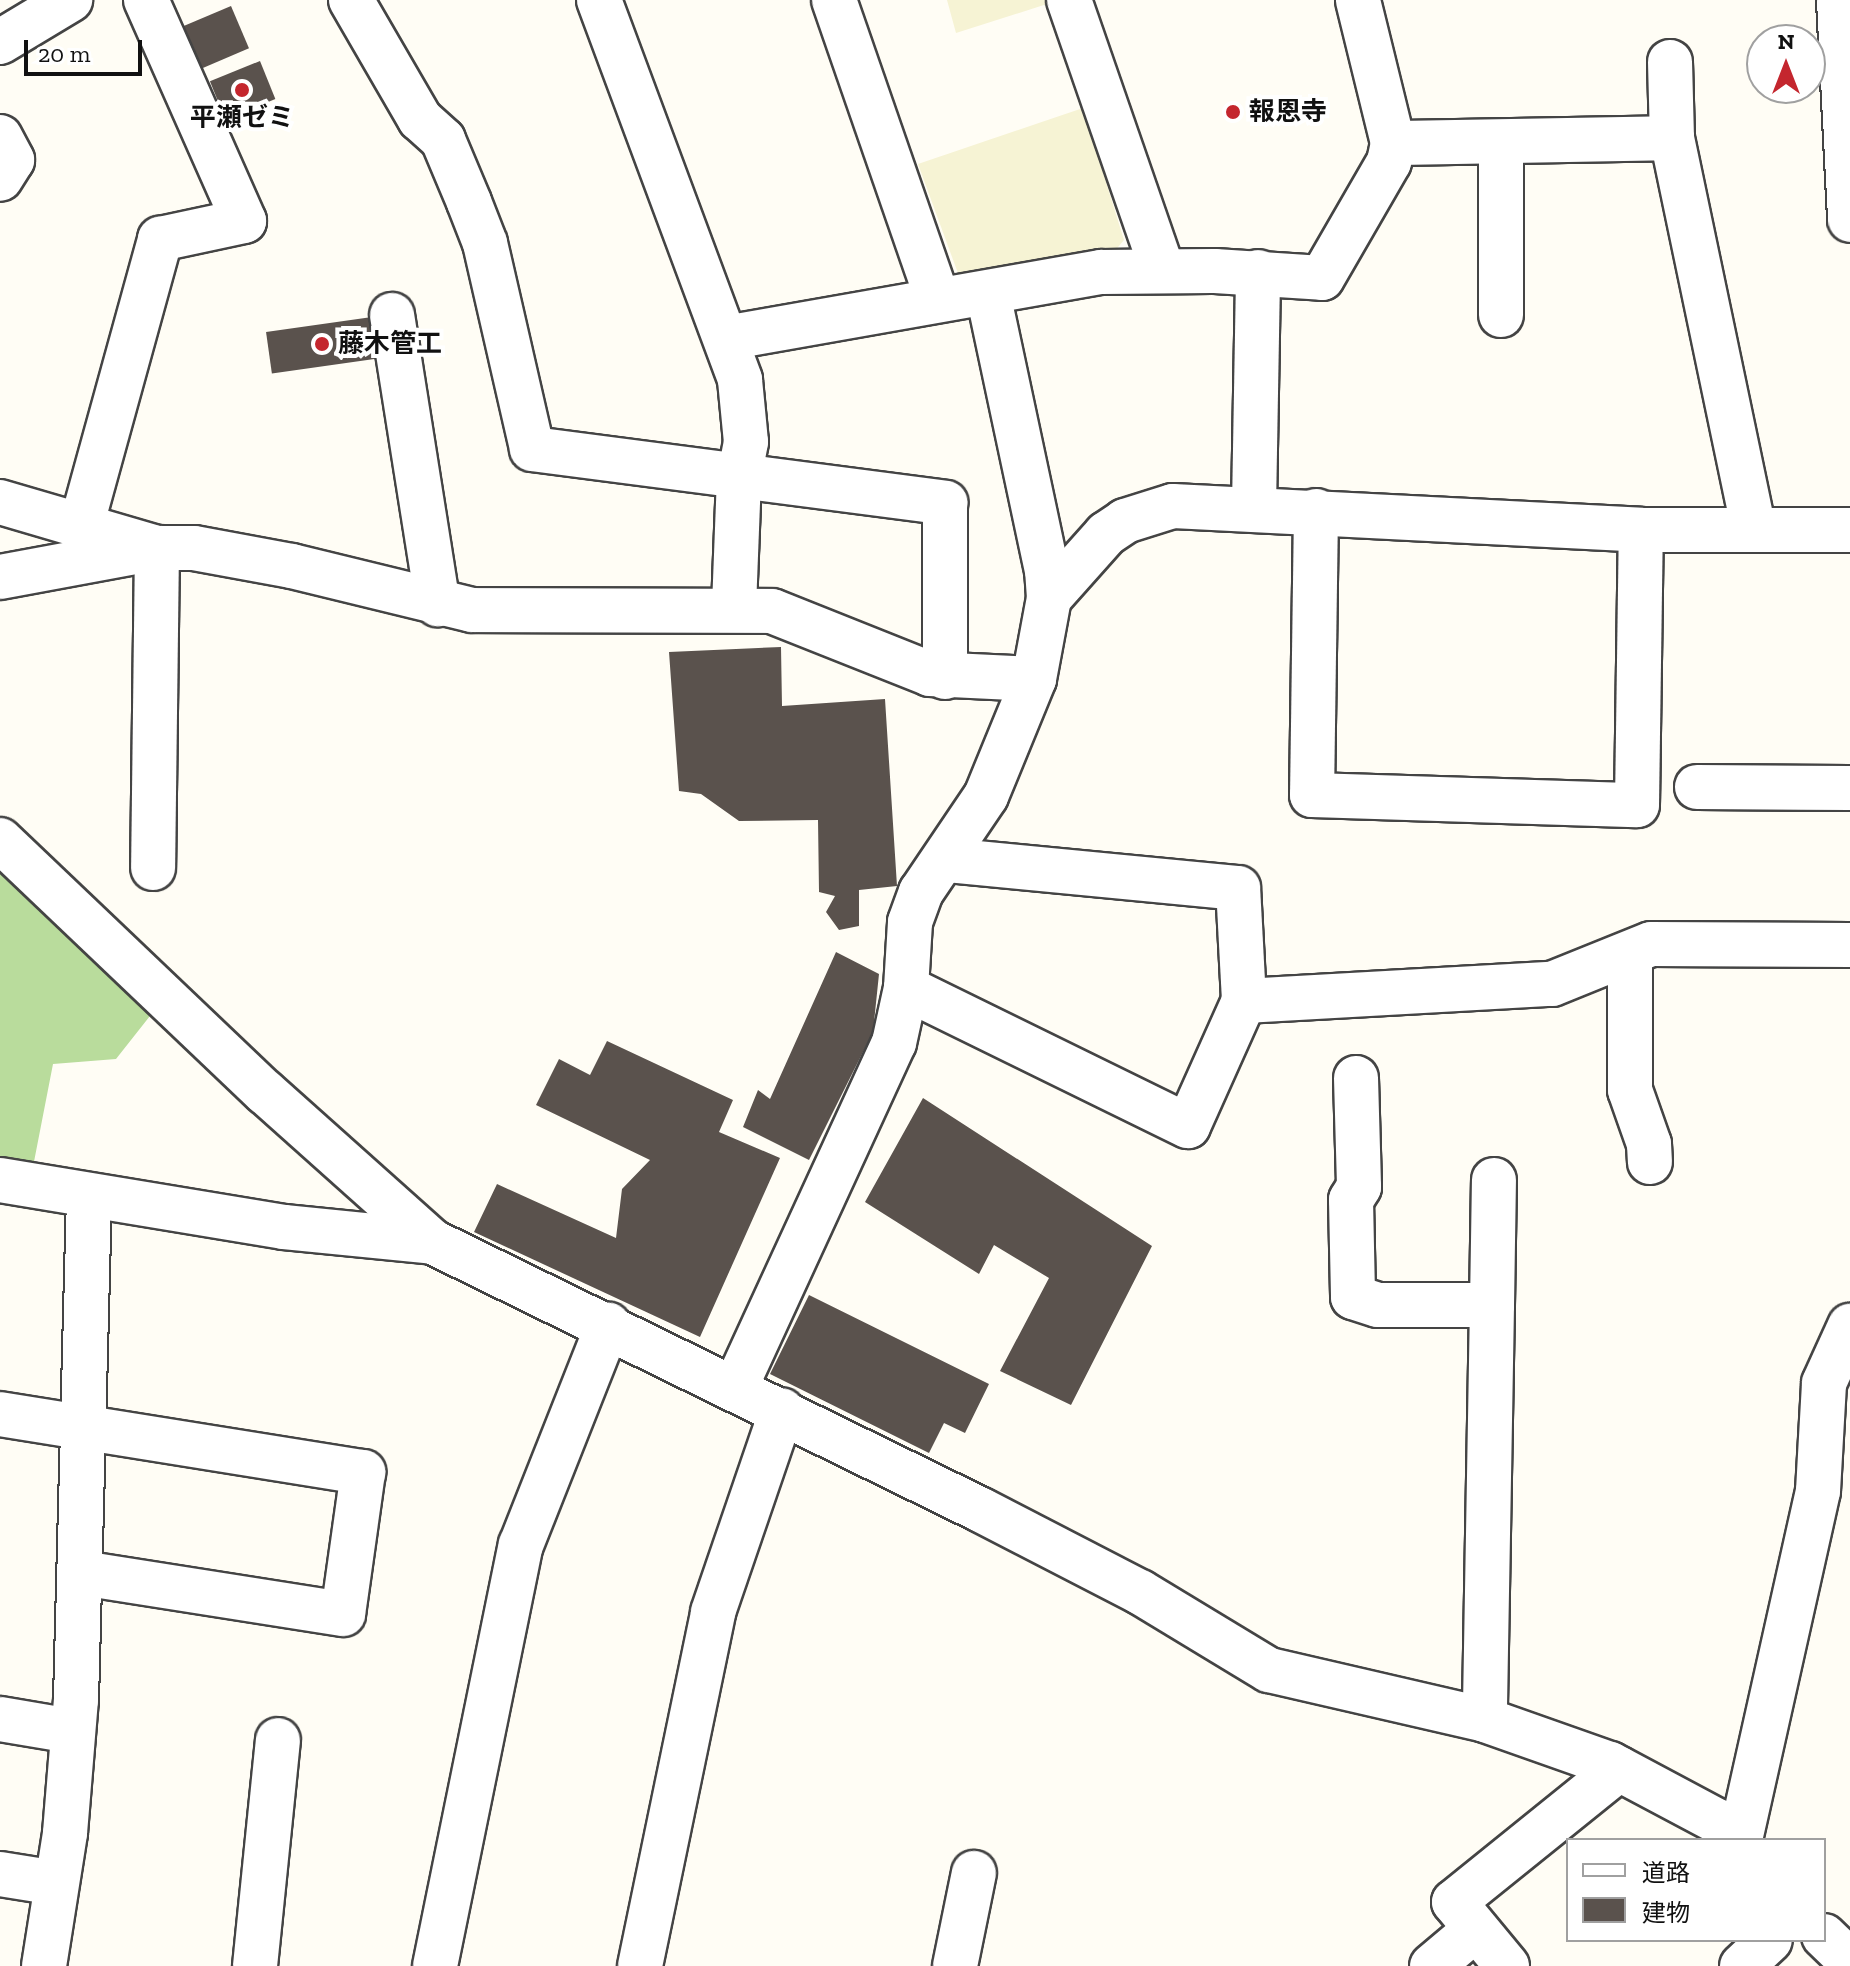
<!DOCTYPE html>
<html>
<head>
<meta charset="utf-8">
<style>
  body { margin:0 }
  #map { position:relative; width:1850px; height:1966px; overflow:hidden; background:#fffdf5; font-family:"Zilla Slab","Noto Sans JP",serif }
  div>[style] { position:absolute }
  .farmland>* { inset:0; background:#f6f3d4 }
  .forest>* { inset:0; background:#b9dc9c }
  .building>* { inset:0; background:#5a524d; transform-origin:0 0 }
  .roads { filter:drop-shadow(2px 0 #444) drop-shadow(-2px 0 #444) drop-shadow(0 2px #444) drop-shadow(0 -2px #444) }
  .minor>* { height:44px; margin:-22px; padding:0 22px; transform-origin:22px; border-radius:22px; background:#fff }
  .dots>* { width:22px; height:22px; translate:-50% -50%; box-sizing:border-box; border:4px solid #fff; border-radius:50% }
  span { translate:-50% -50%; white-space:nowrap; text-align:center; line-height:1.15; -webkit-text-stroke:8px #fff; paint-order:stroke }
  .poi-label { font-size:26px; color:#111; font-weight:700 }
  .left { translate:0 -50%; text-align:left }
  .legend { position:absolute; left:1566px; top:1838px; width:260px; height:104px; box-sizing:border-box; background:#fff; border:2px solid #a0a0a0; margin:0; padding:10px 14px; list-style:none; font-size:24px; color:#111 }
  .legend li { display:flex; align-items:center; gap:16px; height:40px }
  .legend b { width:40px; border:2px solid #a0a0a0 }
  .north { position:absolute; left:1746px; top:24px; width:80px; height:80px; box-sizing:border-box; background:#fff; border:2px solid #a0a0a0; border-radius:50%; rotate:0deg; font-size:22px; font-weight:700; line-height:32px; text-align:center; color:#111 }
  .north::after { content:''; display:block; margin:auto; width:28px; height:36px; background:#c4262e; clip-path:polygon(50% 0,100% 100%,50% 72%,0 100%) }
  .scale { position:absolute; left:24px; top:40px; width:118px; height:36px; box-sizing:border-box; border:4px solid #111; border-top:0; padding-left:10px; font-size:24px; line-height:28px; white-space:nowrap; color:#111; -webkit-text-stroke:6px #fff; paint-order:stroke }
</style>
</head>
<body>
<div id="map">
  <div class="farmland">
    <div style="clip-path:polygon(947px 0,1046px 0,1047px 4px,956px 33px)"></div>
    <div style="clip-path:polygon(1083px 108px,1124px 240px,1113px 253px,959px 276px,918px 164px)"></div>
  </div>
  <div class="forest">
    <div style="clip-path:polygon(0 856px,161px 1002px,116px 1059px,53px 1064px,32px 1172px,0 1166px)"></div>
  </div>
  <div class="building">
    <div style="left:231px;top:6px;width:46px;height:52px;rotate:67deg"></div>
    <div style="left:260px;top:61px;width:41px;height:54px;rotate:68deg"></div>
    <div style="left:372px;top:317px;width:42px;height:107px;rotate:82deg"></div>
    <div style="clip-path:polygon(781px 647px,782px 706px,885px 699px,897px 886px,859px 890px,859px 926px,839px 930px,826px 912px,835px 896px,819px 892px,818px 820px,739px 821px,701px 794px,679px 791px,669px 652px)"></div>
    <div style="clip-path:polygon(836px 952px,879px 974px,873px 1032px,809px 1160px,743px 1127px,758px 1090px,770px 1099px)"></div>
    <div style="clip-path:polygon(607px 1041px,733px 1100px,719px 1132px,780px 1158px,700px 1337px,474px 1232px,497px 1184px,616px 1238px,622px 1189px,650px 1160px,536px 1105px,559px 1059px,590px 1075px)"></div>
    <div style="clip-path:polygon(923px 1098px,1152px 1246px,1071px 1405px,1000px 1371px,1049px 1278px,994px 1245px,979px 1274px,865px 1202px)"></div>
    <div style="clip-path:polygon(809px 1295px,989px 1384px,965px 1433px,944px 1423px,929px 1453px,770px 1374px)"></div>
  </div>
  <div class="roads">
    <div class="minor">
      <div style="left:351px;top:0;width:138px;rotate:59.9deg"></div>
      <div style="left:420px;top:119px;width:31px;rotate:42deg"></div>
      <div style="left:443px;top:140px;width:67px;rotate:67.2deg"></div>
      <div style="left:469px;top:202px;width:44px;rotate:68.7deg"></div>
      <div style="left:485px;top:243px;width:211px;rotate:77.1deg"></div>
      <div style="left:532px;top:449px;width:417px;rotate:7.4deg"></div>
      <div style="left:945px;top:503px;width:174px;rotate:90deg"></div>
      <div style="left:599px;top:0;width:405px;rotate:69.6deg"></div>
      <div style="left:740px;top:380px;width:62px;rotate:84.5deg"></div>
      <div style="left:746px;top:442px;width:36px;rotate:101deg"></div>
      <div style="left:739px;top:477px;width:132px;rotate:92.2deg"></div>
      <div style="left:834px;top:0;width:315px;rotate:70.9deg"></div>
      <div style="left:1069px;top:0;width:285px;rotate:70.9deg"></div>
      <div style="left:1839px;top:0;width:220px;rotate:87.1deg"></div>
      <div style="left:0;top:42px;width:82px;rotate:-31deg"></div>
      <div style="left:1670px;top:62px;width:76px;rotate:88.5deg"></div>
      <div style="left:1672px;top:138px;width:400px;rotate:78.2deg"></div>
      <div style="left:0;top:137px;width:26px;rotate:62deg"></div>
      <div style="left:12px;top:160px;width:22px;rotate:122deg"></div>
      <div style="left:1393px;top:143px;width:279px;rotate:-1deg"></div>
      <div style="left:392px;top:315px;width:293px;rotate:81deg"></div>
      <div style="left:1501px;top:315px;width:172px;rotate:-90deg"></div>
      <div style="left:726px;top:338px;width:381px;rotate:-10deg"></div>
      <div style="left:1101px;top:272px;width:114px;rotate:-0.5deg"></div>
      <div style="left:1215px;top:271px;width:107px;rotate:3.7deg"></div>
      <div style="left:1322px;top:278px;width:134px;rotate:-60deg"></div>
      <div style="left:1389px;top:162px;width:19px;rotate:-78deg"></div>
      <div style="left:1393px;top:143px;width:147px;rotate:-103.8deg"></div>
      <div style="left:0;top:502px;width:164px;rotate:16.3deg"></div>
      <div style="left:157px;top:548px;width:37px"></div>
      <div style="left:194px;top:548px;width:100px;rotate:10.4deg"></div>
      <div style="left:292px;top:566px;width:185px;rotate:13.7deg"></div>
      <div style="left:472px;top:610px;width:300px;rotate:0.2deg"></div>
      <div style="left:772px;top:611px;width:170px;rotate:21.7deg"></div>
      <div style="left:930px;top:674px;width:104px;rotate:2.8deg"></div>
      <div style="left:1254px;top:507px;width:235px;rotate:-89deg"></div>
      <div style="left:1316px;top:511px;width:284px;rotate:90.8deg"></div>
      <div style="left:1312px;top:795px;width:325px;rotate:1.8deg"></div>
      <div style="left:1637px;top:805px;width:275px;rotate:-89.2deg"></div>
      <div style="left:82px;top:523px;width:295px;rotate:-74.6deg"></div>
      <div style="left:160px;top:239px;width:86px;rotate:-12.1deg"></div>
      <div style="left:244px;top:221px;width:242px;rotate:-113.9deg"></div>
      <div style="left:0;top:577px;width:160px;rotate:-10.5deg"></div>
      <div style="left:157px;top:548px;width:320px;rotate:90.7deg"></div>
      <div style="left:1049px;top:598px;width:86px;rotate:-48.3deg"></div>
      <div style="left:1106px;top:534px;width:23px;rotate:-34deg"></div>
      <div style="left:1125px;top:521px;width:50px;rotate:-17.4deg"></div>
      <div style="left:1173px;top:506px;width:469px;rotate:2.9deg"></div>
      <div style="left:1641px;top:530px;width:209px"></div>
      <div style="left:1697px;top:787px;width:153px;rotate:0.4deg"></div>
      <div style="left:0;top:840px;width:366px;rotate:43.6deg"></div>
      <div style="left:265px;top:1092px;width:225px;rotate:41.8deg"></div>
      <div style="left:1630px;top:956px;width:134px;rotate:90deg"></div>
      <div style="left:1630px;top:1090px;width:57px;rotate:70.6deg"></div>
      <div style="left:1649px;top:1144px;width:18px;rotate:87deg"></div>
      <div style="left:906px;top:988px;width:314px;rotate:26.1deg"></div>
      <div style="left:1188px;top:1126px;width:137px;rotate:-65.9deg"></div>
      <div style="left:1244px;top:1001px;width:113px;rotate:-93deg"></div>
      <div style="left:1238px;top:888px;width:293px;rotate:-174.5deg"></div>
      <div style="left:1244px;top:1001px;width:308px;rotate:-3.2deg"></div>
      <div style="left:1552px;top:984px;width:107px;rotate:-22deg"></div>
      <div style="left:1651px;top:944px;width:199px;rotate:0.3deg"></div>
      <div style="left:1356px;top:1078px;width:109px;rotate:88.4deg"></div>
      <div style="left:1359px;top:1187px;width:15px;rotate:122deg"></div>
      <div style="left:1351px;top:1200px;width:97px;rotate:88.8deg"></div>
      <div style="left:1353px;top:1297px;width:26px;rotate:18deg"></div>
      <div style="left:1378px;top:1305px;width:114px"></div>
      <div style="left:1492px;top:1305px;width:415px;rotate:91deg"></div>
      <div style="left:0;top:1180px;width:288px;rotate:9.4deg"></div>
      <div style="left:284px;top:1227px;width:150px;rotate:5.7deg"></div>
      <div style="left:433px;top:1242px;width:610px;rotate:26.06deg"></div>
      <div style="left:981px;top:1510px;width:179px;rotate:27.3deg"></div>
      <div style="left:1140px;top:1592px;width:151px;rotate:31.2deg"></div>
      <div style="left:1269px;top:1670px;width:222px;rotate:13deg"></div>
      <div style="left:1485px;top:1720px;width:133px;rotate:19.4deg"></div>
      <div style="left:1610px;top:1764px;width:121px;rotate:28deg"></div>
      <div style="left:1717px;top:1821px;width:26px;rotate:47deg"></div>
      <div style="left:1492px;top:1305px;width:125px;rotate:-89.1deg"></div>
      <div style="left:736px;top:1386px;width:378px;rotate:-65.3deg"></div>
      <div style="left:894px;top:1043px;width:56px;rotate:-77.7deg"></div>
      <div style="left:906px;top:988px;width:66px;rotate:-86.5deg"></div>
      <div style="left:910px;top:922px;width:32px;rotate:-70deg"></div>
      <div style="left:921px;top:892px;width:116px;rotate:-55.9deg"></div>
      <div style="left:986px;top:796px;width:126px;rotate:-67.7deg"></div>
      <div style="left:1034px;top:679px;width:82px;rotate:-79.5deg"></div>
      <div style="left:1049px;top:598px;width:27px;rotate:-94deg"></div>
      <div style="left:1047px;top:571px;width:284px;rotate:-102deg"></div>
      <div style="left:0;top:1414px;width:368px;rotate:9.1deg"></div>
      <div style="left:363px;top:1472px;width:143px;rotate:98deg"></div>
      <div style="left:343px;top:1614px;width:265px;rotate:-171.1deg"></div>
      <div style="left:0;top:1719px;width:72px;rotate:9.6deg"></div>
      <div style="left:1740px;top:1840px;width:358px;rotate:-77.4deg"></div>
      <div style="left:1818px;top:1491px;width:108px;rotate:-86.8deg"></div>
      <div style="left:1824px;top:1383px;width:63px;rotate:-65.5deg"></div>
      <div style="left:0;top:1874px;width:57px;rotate:9.1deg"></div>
      <div style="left:1824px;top:1936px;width:36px;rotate:44deg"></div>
      <div style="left:44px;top:1966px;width:135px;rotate:-81deg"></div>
      <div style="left:65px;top:1833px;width:133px;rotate:-85.3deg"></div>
      <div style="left:76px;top:1700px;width:503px;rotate:-88.52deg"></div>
      <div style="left:255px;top:1966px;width:227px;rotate:-84.2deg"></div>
      <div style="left:435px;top:1966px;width:430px;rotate:-78.5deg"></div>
      <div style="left:521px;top:1545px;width:237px;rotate:-68.4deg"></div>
      <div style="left:640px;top:1966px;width:361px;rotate:-78.3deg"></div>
      <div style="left:713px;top:1612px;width:213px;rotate:-71.1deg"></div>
      <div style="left:955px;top:1966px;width:95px;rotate:-78.5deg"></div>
      <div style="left:1432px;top:1966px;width:57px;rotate:-40.1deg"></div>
      <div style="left:1507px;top:1966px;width:83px;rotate:-129.6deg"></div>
      <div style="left:1454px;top:1902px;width:212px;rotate:-38.9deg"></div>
      <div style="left:1742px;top:1966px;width:38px;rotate:-43deg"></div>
    </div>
  </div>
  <div class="dots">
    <div style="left:242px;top:90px;background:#c4262e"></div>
    <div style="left:1233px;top:112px;background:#c4262e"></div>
    <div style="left:322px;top:344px;background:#c4262e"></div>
  </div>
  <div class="poi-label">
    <span class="left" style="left:1249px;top:112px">報恩寺</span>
    <span style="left:242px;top:118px">平瀬ゼミ</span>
    <span class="left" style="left:338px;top:344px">藤木管工</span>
  </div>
  <ul class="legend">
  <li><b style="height:10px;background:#fff"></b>道路</li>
  <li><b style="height:22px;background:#5a524d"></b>建物</li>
  </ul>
  <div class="north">N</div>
  <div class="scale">20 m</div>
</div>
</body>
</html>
